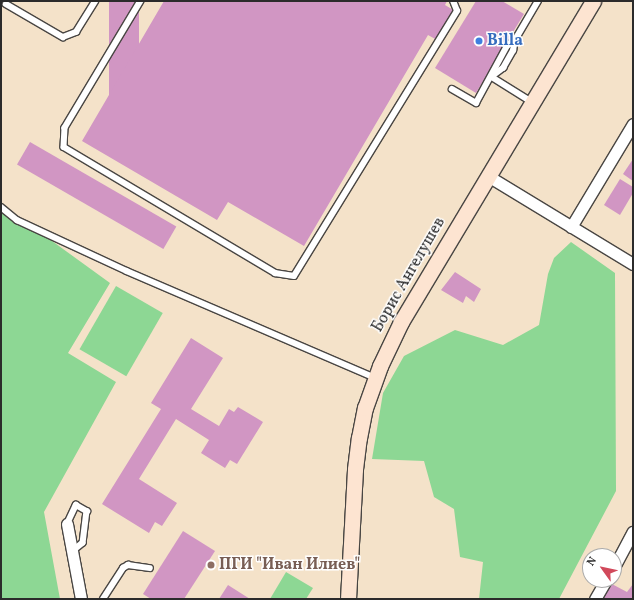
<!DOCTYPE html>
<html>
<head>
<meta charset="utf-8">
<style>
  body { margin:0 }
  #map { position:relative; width:634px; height:600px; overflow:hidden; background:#f4e2c9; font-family:Vollkorn,serif }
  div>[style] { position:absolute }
  .green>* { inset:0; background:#8dd794; transform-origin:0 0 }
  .building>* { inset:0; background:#d196c3; transform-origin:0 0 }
  .roads { filter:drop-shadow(1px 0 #494643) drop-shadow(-1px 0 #494643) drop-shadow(0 1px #494643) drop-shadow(0 -1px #494643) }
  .lane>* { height:5.5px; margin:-2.75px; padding:0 2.75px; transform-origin:2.75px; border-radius:2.75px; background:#fff }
  .street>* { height:11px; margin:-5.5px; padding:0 5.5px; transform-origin:5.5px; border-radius:5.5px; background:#fff }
  .secondary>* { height:15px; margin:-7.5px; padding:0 7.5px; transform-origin:7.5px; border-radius:7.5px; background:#fde4d1 }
  .dots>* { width:11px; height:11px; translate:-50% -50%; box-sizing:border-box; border:2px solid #fff; border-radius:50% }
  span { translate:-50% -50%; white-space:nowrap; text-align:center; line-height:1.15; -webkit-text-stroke:3px #fff; paint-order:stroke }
  .shop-label { font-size:16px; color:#366cbe; font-weight:700 }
  .left { translate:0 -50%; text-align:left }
  .street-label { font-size:16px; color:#2b2b2b }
  .education-label { font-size:16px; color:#785e54; font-weight:700 }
  .frame { position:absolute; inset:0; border:2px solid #2b2b2b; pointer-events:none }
  .north { position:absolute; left:582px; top:548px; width:40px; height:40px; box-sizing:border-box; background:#fff; border:1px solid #aaa; border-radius:50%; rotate:303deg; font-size:11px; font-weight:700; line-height:16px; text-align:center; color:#2b2b2b }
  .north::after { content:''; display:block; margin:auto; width:14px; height:18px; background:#d1495b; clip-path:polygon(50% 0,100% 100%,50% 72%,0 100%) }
</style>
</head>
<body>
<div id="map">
  <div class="green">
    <div style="clip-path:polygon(1px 204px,110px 283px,68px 353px,116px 382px,44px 512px,60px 599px,1px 599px)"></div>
    <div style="clip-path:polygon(571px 242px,615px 273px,616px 491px,559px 599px,479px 599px,483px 562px,460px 557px,454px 509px,434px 497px,424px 461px,372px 459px,383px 393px,404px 356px,455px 330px,503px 345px,539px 325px,548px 274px,554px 258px)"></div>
    <div style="left:116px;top:286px;width:54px;height:73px;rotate:30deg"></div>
    <div style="clip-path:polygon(286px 572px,313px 588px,306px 599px,270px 599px)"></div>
  </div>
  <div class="building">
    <div style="left:109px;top:1px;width:30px;height:139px"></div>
    <div style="clip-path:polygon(164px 1px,447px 1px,445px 5px,455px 11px,437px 40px,428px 35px,304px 246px,228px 202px,217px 220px,82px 141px)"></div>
    <div style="clip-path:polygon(476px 1px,502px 1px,524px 14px,476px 93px,435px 68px)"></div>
    <div style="left:30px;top:142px;width:169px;height:26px;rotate:30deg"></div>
    <div style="clip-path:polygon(633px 159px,633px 181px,623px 174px)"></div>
    <div style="clip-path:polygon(620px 179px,633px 187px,633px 193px,620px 215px,604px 205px)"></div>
    <div style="clip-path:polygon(455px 272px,481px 289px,474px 302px,466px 296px,463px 303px,441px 290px)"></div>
    <div style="clip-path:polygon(191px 338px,223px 358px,191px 409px,219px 426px,229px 409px,234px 412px,238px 407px,263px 422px,237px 464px,230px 460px,225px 468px,201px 453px,209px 440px,176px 419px,139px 479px,177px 503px,162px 526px,155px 522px,149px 533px,102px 504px,161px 409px,151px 403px)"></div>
    <div style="clip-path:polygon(183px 531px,215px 551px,184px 599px,151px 599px,143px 594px)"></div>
    <div style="clip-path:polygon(610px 583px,627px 592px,633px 584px,633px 599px,601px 599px)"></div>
    <div style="clip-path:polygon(228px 585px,250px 599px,219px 599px)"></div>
  </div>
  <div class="roads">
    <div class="lane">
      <div style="left:141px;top:1px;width:148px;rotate:120.9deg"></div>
      <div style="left:65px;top:128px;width:19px;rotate:93deg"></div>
      <div style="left:64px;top:147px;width:246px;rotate:30.8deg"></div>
      <div style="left:275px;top:273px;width:19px;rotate:9deg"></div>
      <div style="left:294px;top:276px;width:311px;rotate:-58.4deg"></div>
      <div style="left:457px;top:11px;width:11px;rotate:-112deg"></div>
      <div style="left:6px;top:4px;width:66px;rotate:30.1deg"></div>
      <div style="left:63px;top:37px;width:14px;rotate:-21deg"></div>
      <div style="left:76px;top:32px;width:36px;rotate:-58deg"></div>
      <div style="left:492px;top:76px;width:14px;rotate:-36deg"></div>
      <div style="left:503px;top:68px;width:20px;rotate:-60deg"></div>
      <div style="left:513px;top:51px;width:11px;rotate:-80deg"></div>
      <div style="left:515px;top:40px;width:45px;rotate:-59.5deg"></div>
      <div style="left:492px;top:77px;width:47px;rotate:32deg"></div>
      <div style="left:452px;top:89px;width:28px;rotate:30deg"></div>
      <div style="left:476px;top:103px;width:65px;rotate:-61.5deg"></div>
      <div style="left:507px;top:46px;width:10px;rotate:-37deg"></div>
      <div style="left:1px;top:207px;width:21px;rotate:39deg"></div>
      <div style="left:17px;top:220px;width:121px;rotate:24.9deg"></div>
      <div style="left:127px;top:271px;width:270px;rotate:23.3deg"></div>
      <div style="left:67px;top:524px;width:21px;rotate:-65deg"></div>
      <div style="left:76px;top:505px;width:13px;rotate:29deg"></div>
      <div style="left:87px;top:511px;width:32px;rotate:97deg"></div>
      <div style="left:83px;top:543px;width:13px;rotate:141deg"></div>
      <div style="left:103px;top:599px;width:37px;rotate:-57deg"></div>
      <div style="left:123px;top:568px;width:6px;rotate:-31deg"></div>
      <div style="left:128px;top:565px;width:22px;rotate:8deg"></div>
    </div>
    <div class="street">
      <div style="left:488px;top:176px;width:170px;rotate:31.3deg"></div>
      <div style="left:571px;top:227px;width:120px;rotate:-59deg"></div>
      <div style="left:67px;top:524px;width:76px;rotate:79.4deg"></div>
      <div style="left:614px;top:567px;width:40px;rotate:-62deg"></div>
      <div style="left:595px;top:599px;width:22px;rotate:-60deg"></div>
    </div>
    <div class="secondary">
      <div style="left:348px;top:599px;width:130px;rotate:-86.9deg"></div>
      <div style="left:355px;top:469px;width:31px;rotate:-83deg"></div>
      <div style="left:359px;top:438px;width:31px;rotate:-79deg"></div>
      <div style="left:365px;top:408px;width:45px;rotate:-70.3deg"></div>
      <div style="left:380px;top:366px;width:49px;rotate:-64.5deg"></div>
      <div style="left:401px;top:322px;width:374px;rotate:-59.1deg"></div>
    </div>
  </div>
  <div class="dots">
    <div style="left:479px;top:41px;background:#3f7fe0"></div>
    <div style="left:211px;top:565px;background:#8d6e63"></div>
  </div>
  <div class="shop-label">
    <span class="left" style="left:487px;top:41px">Billa</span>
  </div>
  <div class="street-label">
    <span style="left:409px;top:275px;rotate:-60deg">Борис Ангелушев</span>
  </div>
  <div class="education-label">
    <span class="left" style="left:219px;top:565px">ПГИ "Иван Илиев"</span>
  </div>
  <div class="frame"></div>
  <div class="north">N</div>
</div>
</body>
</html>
